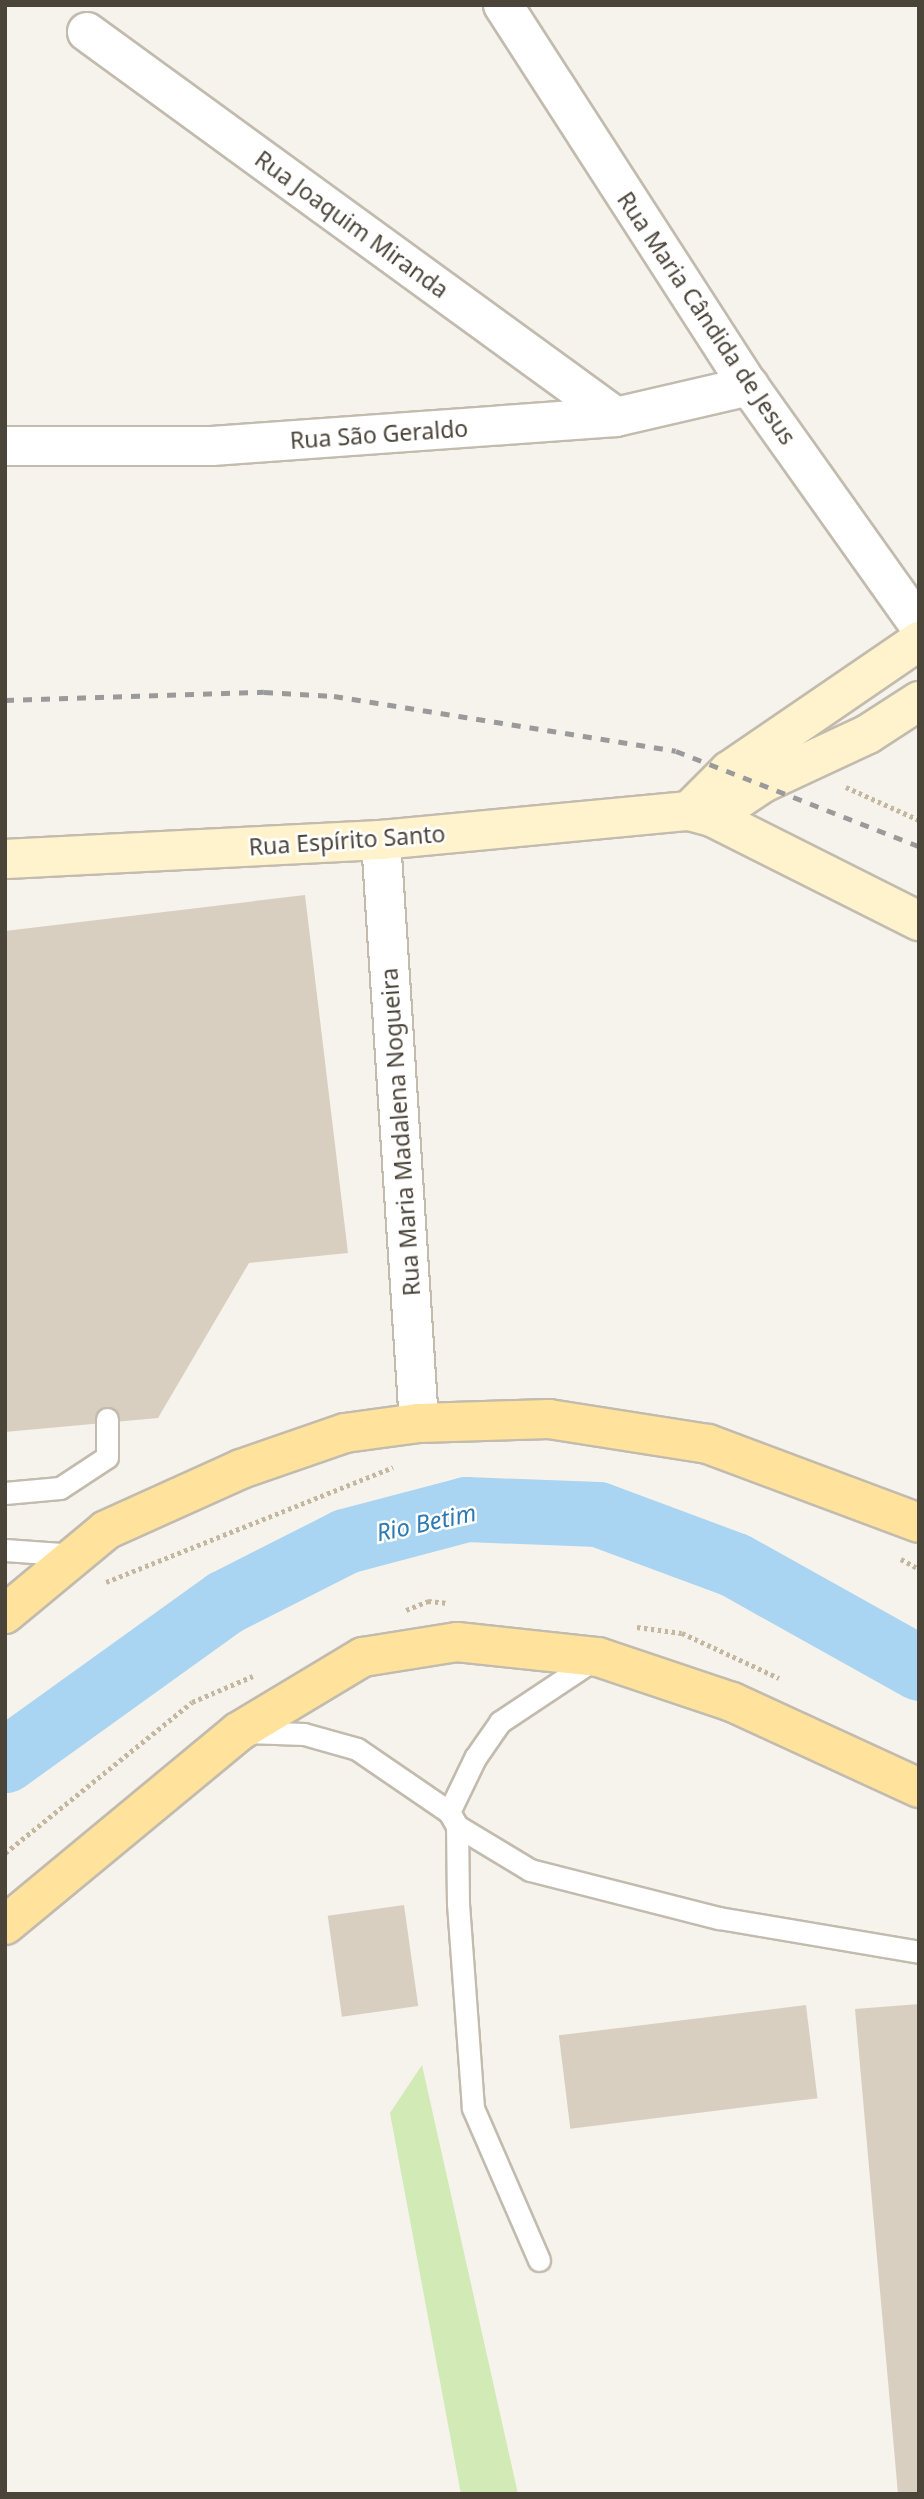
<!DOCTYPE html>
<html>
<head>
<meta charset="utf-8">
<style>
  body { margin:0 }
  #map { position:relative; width:924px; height:2499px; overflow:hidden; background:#f6f3ec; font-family:"Noto Sans",sans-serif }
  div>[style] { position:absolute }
  .green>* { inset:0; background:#d2eab5 }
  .river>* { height:65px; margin:-32.5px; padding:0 32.5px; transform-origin:32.5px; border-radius:32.5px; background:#a9d4f2 }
  .building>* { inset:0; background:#d8cfc1; transform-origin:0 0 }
  .path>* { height:4.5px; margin-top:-2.25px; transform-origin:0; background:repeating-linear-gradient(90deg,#c4b79f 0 3.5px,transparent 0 7px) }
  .roads { filter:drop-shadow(2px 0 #c2bbae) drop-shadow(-2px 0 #c2bbae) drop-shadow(0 2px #c2bbae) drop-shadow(0 -2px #c2bbae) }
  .lane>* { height:21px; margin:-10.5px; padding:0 10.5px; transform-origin:10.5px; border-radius:10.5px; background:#fff }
  .street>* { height:38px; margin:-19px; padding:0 19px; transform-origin:19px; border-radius:19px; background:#fff }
  .secondary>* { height:38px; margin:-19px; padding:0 19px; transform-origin:19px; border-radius:19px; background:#fff3cd }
  .primary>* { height:38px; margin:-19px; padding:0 19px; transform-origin:19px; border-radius:19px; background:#ffe39c }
  .rail>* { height:5px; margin-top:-2.5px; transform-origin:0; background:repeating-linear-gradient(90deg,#9a9a9a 0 9px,transparent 0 18px) }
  span { translate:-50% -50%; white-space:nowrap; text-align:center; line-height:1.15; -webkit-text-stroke:5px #fff; paint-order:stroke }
  .street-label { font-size:23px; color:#4b4439 }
  .water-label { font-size:24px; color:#2e7ab2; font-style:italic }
  .frame { position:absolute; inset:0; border:7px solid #4b4439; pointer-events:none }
</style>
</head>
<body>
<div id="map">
  <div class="green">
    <div style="clip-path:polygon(422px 2065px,518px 2494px,461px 2494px,390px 2113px)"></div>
  </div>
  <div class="river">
    <div style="left:5px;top:1760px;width:271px;rotate:-35.7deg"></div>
    <div style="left:225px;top:1602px;width:135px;rotate:-26.9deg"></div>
    <div style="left:345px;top:1541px;width:125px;rotate:-14.8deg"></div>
    <div style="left:466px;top:1509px;width:132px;rotate:2.2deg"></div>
    <div style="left:598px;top:1514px;width:146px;rotate:20.4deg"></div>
    <div style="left:735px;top:1565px;width:211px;rotate:29.2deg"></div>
  </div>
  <div class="building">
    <div style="clip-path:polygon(305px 895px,348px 1253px,249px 1263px,158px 1418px,5px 1432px,5px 931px)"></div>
    <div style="left:404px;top:1905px;width:102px;height:77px;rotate:82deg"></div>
    <div style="clip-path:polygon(919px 2004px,919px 2494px,898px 2494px,855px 2009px)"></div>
    <div style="left:806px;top:2005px;width:94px;height:249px;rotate:83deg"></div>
  </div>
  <div class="path">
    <div style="left:846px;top:787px;width:80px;rotate:24.3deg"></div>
    <div style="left:901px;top:1559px;width:21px;rotate:29deg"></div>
    <div style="left:106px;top:1582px;width:309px;rotate:-21.8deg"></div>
    <div style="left:406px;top:1610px;width:24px;rotate:-22deg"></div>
    <div style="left:428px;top:1601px;width:20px;rotate:6deg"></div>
    <div style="left:637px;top:1627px;width:45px;rotate:7.6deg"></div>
    <div style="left:682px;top:1633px;width:107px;rotate:24.9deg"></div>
    <div style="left:5px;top:1853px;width:240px;rotate:-38.9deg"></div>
    <div style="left:192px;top:1702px;width:66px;rotate:-23.1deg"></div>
  </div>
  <div class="roads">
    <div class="lane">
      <div style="left:5px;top:1493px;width:55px;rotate:-5.2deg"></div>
      <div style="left:60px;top:1488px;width:56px;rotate:-33.4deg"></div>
      <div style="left:107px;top:1457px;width:38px;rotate:-90deg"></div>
      <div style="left:5px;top:1550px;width:70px;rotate:4.1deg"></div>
      <div style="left:247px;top:1732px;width:57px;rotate:2deg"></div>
      <div style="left:304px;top:1734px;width:55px;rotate:15.8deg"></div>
      <div style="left:357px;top:1749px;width:112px;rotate:34.4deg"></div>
      <div style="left:449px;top:1812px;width:16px;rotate:60deg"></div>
      <div style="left:449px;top:1812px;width:60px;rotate:-64.3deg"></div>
      <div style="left:475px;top:1758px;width:44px;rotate:-55.2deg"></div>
      <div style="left:500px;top:1722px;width:114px;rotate:-33.6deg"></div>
      <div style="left:539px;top:2260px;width:166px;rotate:-113.5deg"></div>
      <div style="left:473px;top:2108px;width:206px;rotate:-94.2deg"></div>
      <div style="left:458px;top:1903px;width:77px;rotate:-90.7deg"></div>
      <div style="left:457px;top:1826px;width:85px;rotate:31.1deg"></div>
      <div style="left:530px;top:1870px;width:195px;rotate:14.3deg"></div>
      <div style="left:719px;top:1918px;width:203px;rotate:9.6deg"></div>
    </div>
    <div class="street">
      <div style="left:503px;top:5px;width:454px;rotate:57.2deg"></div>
      <div style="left:749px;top:386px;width:293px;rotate:54.6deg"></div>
      <div style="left:87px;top:32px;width:654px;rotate:36.05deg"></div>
      <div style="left:5px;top:446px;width:207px"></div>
      <div style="left:212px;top:446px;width:405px;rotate:-4.1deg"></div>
      <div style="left:616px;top:417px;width:137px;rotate:-13.1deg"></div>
      <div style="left:381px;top:840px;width:584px;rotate:86.27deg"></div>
    </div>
    <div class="secondary">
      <div style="left:689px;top:811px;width:57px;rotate:-45deg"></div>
      <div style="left:729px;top:771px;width:230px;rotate:-34.4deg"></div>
      <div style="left:712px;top:817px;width:61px;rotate:-33.7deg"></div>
      <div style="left:763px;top:783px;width:116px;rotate:-25deg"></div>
      <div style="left:868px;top:734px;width:61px;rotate:-32.9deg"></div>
      <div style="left:5px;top:859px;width:376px;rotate:-2.9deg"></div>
      <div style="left:381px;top:840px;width:309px;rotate:-5.4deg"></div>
      <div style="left:689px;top:811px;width:24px;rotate:15deg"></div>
      <div style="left:712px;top:817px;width:232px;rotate:26.7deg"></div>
    </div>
    <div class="primary">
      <div style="left:5px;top:1614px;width:131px;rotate:-39.7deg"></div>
      <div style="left:106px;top:1530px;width:148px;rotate:-24.3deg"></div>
      <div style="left:241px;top:1469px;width:110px;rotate:-19.1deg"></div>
      <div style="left:345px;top:1433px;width:75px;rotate:-7.7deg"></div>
      <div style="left:419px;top:1423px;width:130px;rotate:-1.8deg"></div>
      <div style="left:549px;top:1419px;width:161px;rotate:8.9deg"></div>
      <div style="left:708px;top:1444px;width:225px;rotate:20.5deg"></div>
      <div style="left:5px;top:1925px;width:303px;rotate:-39.6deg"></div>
      <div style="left:238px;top:1732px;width:146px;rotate:-31deg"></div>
      <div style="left:363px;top:1657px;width:95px;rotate:-9.1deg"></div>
      <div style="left:457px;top:1642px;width:142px;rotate:6.1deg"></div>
      <div style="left:598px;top:1657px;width:141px;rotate:18.6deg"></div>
      <div style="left:732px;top:1702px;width:206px;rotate:24.7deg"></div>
    </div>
  </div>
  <div class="rail">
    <div style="left:5px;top:700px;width:259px;rotate:-1.8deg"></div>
    <div style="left:264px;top:692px;width:70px;rotate:3.3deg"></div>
    <div style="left:334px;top:696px;width:346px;rotate:9.1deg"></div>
    <div style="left:676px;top:751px;width:261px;rotate:21.4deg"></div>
  </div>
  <div class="street-label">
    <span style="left:352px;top:224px;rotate:36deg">Rua Joaquim Miranda</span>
    <span style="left:707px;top:318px;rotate:56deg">Rua Maria Cândida de Jesus</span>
    <span style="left:379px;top:434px;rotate:-4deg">Rua São Geraldo</span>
    <span style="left:347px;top:840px;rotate:-4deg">Rua Espírito Santo</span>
    <span style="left:400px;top:1132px;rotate:-94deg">Rua Maria Madalena Nogueira</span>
  </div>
  <div class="water-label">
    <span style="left:426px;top:1522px;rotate:-12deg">Rio Betim</span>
  </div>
  <div class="frame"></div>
</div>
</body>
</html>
